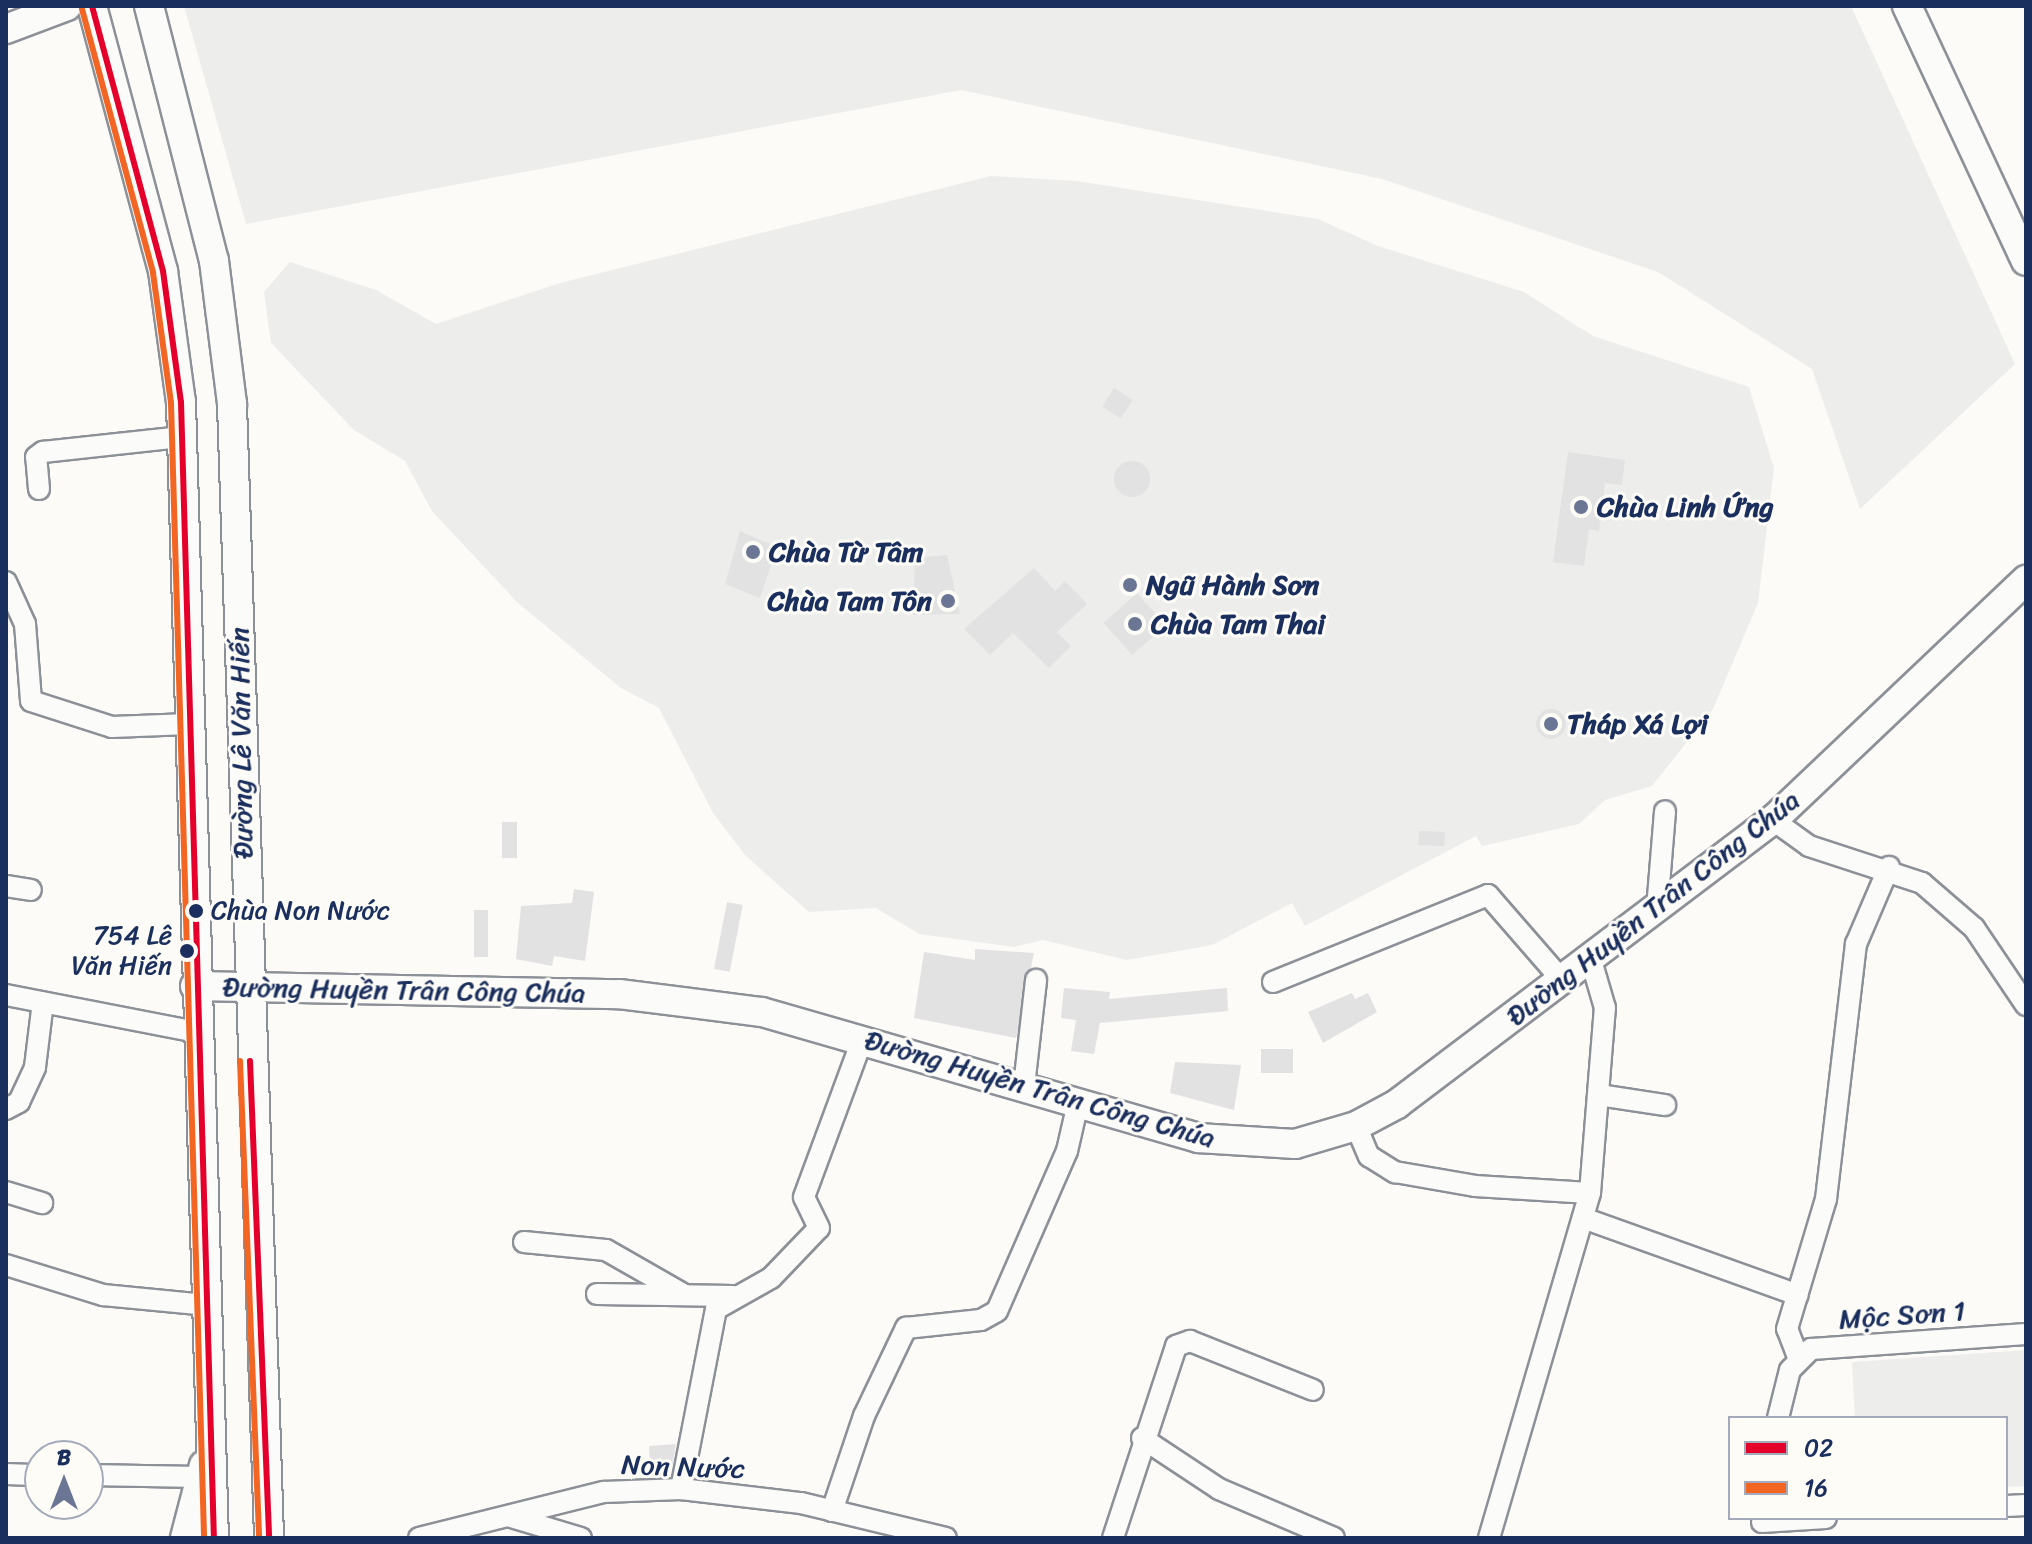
<!DOCTYPE html>
<html>
<head>
<meta charset="utf-8">
<style>
  body { margin:0 }
  #map { position:relative; width:2032px; height:1544px; overflow:hidden; background:#fcfbf8; font-family:Sriracha,sans-serif }
  div>[style] { position:absolute }
  .green>* { inset:0; background:#ededec }
  .building>* { inset:0; background:#e2e2e2; transform-origin:0 0 }
  .round { border-radius:50% }
  .roads { filter:drop-shadow(2px 0 #8c9097) drop-shadow(-2px 0 #8c9097) drop-shadow(0 2px #8c9097) drop-shadow(0 -2px #8c9097) }
  .street>* { height:20px; margin:-10px; padding:0 10px; transform-origin:10px; border-radius:10px; background:#fbfbf9 }
  .secondary>* { height:28px; margin:-14px; padding:0 14px; transform-origin:14px; border-radius:14px; background:#fbfbf9 }
  .bus-1>* { height:6px; margin:-3px; padding:0 3px; transform-origin:3px; border-radius:3px; background:#e4002b }
  .bus-2>* { height:6px; margin:-3px; padding:0 3px; transform-origin:3px; border-radius:3px; background:#f26522 }
  .dots>* { width:22px; height:22px; translate:-50% -50%; box-sizing:border-box; border:4px solid #fdfcf7; border-radius:50% }
  span { translate:-50% -50%; white-space:nowrap; text-align:center; line-height:1.15; -webkit-text-stroke:6px #fdfcf7; paint-order:stroke }
  .bus-label { font-size:26px; color:#1b2f5e }
  .left { translate:0 -50%; text-align:left }
  .right { translate:-100% -50%; text-align:right }
  .poi-label { font-size:28px; color:#1b2f5e; font-weight:700 }
  .street-label { font-size:28px; color:#1b2f5e }
  .frame { position:absolute; inset:0; border:8px solid #1b2f5e; pointer-events:none }
  .legend { position:absolute; left:1728px; top:1416px; width:280px; height:104px; box-sizing:border-box; background:#fdfcf7; border:2px solid #a3aaba; margin:0; padding:10px 14px; list-style:none; font-size:24px; color:#1b2f5e }
  .legend li { display:flex; align-items:center; gap:16px; height:40px }
  .legend b { width:40px; border:2px solid #a3aaba }
  .north { position:absolute; left:24px; top:1440px; width:80px; height:80px; box-sizing:border-box; background:#fdfcf7; border:2px solid #a3aaba; border-radius:50%; rotate:0deg; font-size:22px; font-weight:700; line-height:32px; text-align:center; color:#1b2f5e }
  .north::after { content:''; display:block; margin:auto; width:28px; height:36px; background:#6a7694; clip-path:polygon(50% 0,100% 100%,50% 72%,0 100%) }
</style>
</head>
<body>
<div id="map">
  <div class="green">
    <div style="clip-path:polygon(184px 6px,1851px 6px,2015px 364px,1860px 509px,1812px 369px,1658px 272px,1382px 179px,961px 90px,246px 224px)"></div>
    <div style="clip-path:polygon(991px 176px,1077px 181px,1318px 219px,1378px 246px,1524px 292px,1593px 336px,1749px 387px,1774px 468px,1758px 603px,1713px 709px,1652px 786px,1605px 800px,1579px 824px,1482px 846px,1476px 836px,1305px 926px,1292px 903px,1212px 945px,1127px 960px,1043px 940px,1014px 947px,919px 934px,876px 908px,809px 912px,745px 855px,713px 813px,659px 708px,621px 688px,518px 603px,432px 511px,405px 461px,354px 430px,271px 343px,264px 292px,290px 262px,376px 290px,436px 324px,560px 283px)"></div>
    <div style="clip-path:polygon(2026px 1350px,2026px 1486px,2006px 1487px,2006px 1418px,1855px 1418px,1852px 1362px)"></div>
  </div>
  <div class="building">
    <div style="left:1114px;top:388px;width:22px;height:22px;rotate:32deg"></div>
    <div style="clip-path:polygon(1568px 452px,1625px 460px,1622px 485px,1605px 483px,1599px 531px,1589px 529px,1584px 566px,1553px 562px)"></div>
    <div class="round" style="left:1114px;top:461px;width:36px;height:36px"></div>
    <div style="clip-path:polygon(740px 531px,777px 547px,760px 598px,725px 584px)"></div>
    <div style="clip-path:polygon(947px 555px,960px 614px,913px 615px,915px 558px)"></div>
    <div style="clip-path:polygon(1034px 568px,1055px 591px,1065px 581px,1087px 604px,1057px 632px,1071px 646px,1049px 668px,1013px 633px,990px 655px,964px 629px)"></div>
    <div style="left:1137px;top:593px;width:43px;height:45px;rotate:48deg"></div>
    <div class="round" style="left:1536px;top:709px;width:30px;height:30px"></div>
    <div style="left:502px;top:822px;width:15px;height:36px"></div>
    <div style="left:1419px;top:831px;width:26px;height:14px;rotate:2deg"></div>
    <div style="clip-path:polygon(574px 889px,594px 892px,585px 961px,554px 956px,552px 966px,516px 959px,521px 906px,572px 903px)"></div>
    <div style="left:727px;top:902px;width:16px;height:68px;rotate:11deg"></div>
    <div style="left:474px;top:910px;width:14px;height:47px"></div>
    <div style="clip-path:polygon(975px 949px,1034px 953px,1016px 1038px,914px 1018px,924px 952px,975px 960px)"></div>
    <div style="clip-path:polygon(1064px 988px,1110px 992px,1109px 999px,1227px 988px,1228px 1011px,1100px 1023px,1094px 1054px,1071px 1051px,1076px 1020px,1061px 1018px)"></div>
    <div style="clip-path:polygon(1352px 993px,1355px 999px,1368px 993px,1377px 1012px,1323px 1043px,1308px 1012px)"></div>
    <div style="left:1261px;top:1049px;width:32px;height:24px"></div>
    <div style="clip-path:polygon(1175px 1062px,1241px 1065px,1234px 1110px,1170px 1093px)"></div>
    <div style="clip-path:polygon(676px 1444px,672px 1467px,650px 1468px,649px 1446px)"></div>
  </div>
  <div class="roads">
    <div class="street">
      <div style="left:39px;top:489px;width:32px;rotate:-95deg"></div>
      <div style="left:36px;top:457px;width:9px;rotate:-36deg"></div>
      <div style="left:43px;top:452px;width:140px;rotate:-6.2deg"></div>
      <div style="left:6px;top:582px;width:46px;rotate:65.7deg"></div>
      <div style="left:25px;top:624px;width:77px;rotate:85.5deg"></div>
      <div style="left:31px;top:701px;width:85px;rotate:17.8deg"></div>
      <div style="left:112px;top:727px;width:77px;rotate:-2.2deg"></div>
      <div style="left:1773px;top:820px;width:44px;rotate:35.8deg"></div>
      <div style="left:1809px;top:846px;width:119px;rotate:18.1deg"></div>
      <div style="left:1922px;top:883px;width:69px;rotate:40.9deg"></div>
      <div style="left:1974px;top:928px;width:93px;rotate:56deg"></div>
      <div style="left:6px;top:886px;width:25px;rotate:9deg"></div>
      <div style="left:1657px;top:909px;width:98px;rotate:-85.3deg"></div>
      <div style="left:1273px;top:982px;width:232px;rotate:-22deg"></div>
      <div style="left:1488px;top:895px;width:113px;rotate:49deg"></div>
      <div style="left:6px;top:995px;width:194px;rotate:11deg"></div>
      <div style="left:1024px;top:1086px;width:107px;rotate:-83.5deg"></div>
      <div style="left:1599px;top:1095px;width:67px;rotate:8.6deg"></div>
      <div style="left:6px;top:1109px;width:15px;rotate:-28deg"></div>
      <div style="left:19px;top:1102px;width:38px;rotate:-65deg"></div>
      <div style="left:35px;top:1067px;width:65px;rotate:-83deg"></div>
      <div style="left:1356px;top:1126px;width:33px;rotate:67deg"></div>
      <div style="left:1369px;top:1156px;width:31px;rotate:32deg"></div>
      <div style="left:1395px;top:1172px;width:81px;rotate:9.9deg"></div>
      <div style="left:1475px;top:1186px;width:115px;rotate:3.5deg"></div>
      <div style="left:6px;top:1192px;width:38px;rotate:17deg"></div>
      <div style="left:1583px;top:1218px;width:228px;rotate:19.7deg"></div>
      <div style="left:524px;top:1242px;width:82px;rotate:5.6deg"></div>
      <div style="left:606px;top:1250px;width:91px;rotate:29.7deg"></div>
      <div style="left:6px;top:1265px;width:102px;rotate:17.2deg"></div>
      <div style="left:103px;top:1295px;width:103px;rotate:5.5deg"></div>
      <div style="left:597px;top:1294px;width:136px;rotate:0.8deg"></div>
      <div style="left:1798px;top:1357px;width:30px;rotate:-111deg"></div>
      <div style="left:1787px;top:1329px;width:136px;rotate:-73.3deg"></div>
      <div style="left:1826px;top:1199px;width:257px;rotate:-83.3deg"></div>
      <div style="left:1856px;top:944px;width:84px;rotate:-66.8deg"></div>
      <div style="left:1778px;top:1418px;width:49px;rotate:-76deg"></div>
      <div style="left:1790px;top:1370px;width:30px;rotate:-45deg"></div>
      <div style="left:1811px;top:1349px;width:216px;rotate:-4deg"></div>
      <div style="left:1142px;top:1438px;width:92px;rotate:33.5deg"></div>
      <div style="left:1219px;top:1489px;width:125px;rotate:23.1deg"></div>
      <div style="left:6px;top:1474px;width:34px;rotate:2deg"></div>
      <div style="left:88px;top:1475px;width:112px;rotate:1deg"></div>
      <div style="left:681px;top:1489px;width:183px;rotate:-79deg"></div>
      <div style="left:716px;top:1309px;width:63px;rotate:-29.4deg"></div>
      <div style="left:771px;top:1278px;width:69px;rotate:-46.2deg"></div>
      <div style="left:819px;top:1228px;width:34px;rotate:-116deg"></div>
      <div style="left:804px;top:1197px;width:167px;rotate:-69.7deg"></div>
      <div style="left:2006px;top:1506px;width:20px;rotate:-3deg"></div>
      <div style="left:832px;top:1511px;width:100px;rotate:-71.4deg"></div>
      <div style="left:864px;top:1416px;width:98px;rotate:-64.5deg"></div>
      <div style="left:906px;top:1328px;width:75px;rotate:-6.1deg"></div>
      <div style="left:981px;top:1320px;width:18px;rotate:-29deg"></div>
      <div style="left:997px;top:1311px;width:175px;rotate:-66.4deg"></div>
      <div style="left:1067px;top:1151px;width:49px;rotate:-77.1deg"></div>
      <div style="left:511px;top:1517px;width:73px;rotate:16.7deg"></div>
      <div style="left:1762px;top:1522px;width:64px;rotate:-3.6deg"></div>
      <div style="left:419px;top:1538px;width:191px;rotate:-14deg"></div>
      <div style="left:604px;top:1492px;width:77px;rotate:-2.2deg"></div>
      <div style="left:681px;top:1489px;width:121px;rotate:6.7deg"></div>
      <div style="left:801px;top:1503px;width:149px;rotate:13.6deg"></div>
      <div style="left:1113px;top:1538px;width:202px;rotate:-71.8deg"></div>
      <div style="left:1176px;top:1346px;width:15px;rotate:-20deg"></div>
      <div style="left:1190px;top:1341px;width:132px;rotate:21.7deg"></div>
      <div style="left:1489px;top:1538px;width:359px;rotate:-73.7deg"></div>
      <div style="left:1590px;top:1193px;width:186px;rotate:-85.4deg"></div>
      <div style="left:1605px;top:1008px;width:50px;rotate:-106.3deg"></div>
    </div>
    <div class="secondary">
      <div style="left:92px;top:6px;width:274px;rotate:75deg"></div>
      <div style="left:163px;top:271px;width:132px;rotate:82.2deg"></div>
      <div style="left:181px;top:402px;width:1136px;rotate:88.34deg"></div>
      <div style="left:149px;top:6px;width:263px;rotate:75.7deg"></div>
      <div style="left:214px;top:261px;width:144px;rotate:82.8deg"></div>
      <div style="left:232px;top:404px;width:1135px;rotate:88.13deg"></div>
      <div style="left:1907px;top:6px;width:281px;rotate:65deg"></div>
      <div style="left:6px;top:29px;width:65px;rotate:-20.7deg"></div>
      <div style="left:195px;top:986px;width:424px;rotate:1.1deg"></div>
      <div style="left:619px;top:994px;width:144px;rotate:7.2deg"></div>
      <div style="left:762px;top:1012px;width:454px;rotate:16.1deg"></div>
      <div style="left:1198px;top:1138px;width:97px;rotate:3.5deg"></div>
      <div style="left:1295px;top:1144px;width:64px;rotate:-16.4deg"></div>
      <div style="left:1356px;top:1126px;width:47px;rotate:-28.2deg"></div>
      <div style="left:1397px;top:1104px;width:471px;rotate:-37.1deg"></div>
      <div style="left:1773px;top:820px;width:349px;rotate:-43.5deg"></div>
      <div style="left:185px;top:1538px;width:75px;rotate:-75.4deg"></div>
    </div>
  </div>
  <div class="bus-1">
    <div style="left:92px;top:6px;width:274px;rotate:75deg"></div>
    <div style="left:163px;top:271px;width:132px;rotate:82.2deg"></div>
    <div style="left:181px;top:402px;width:1136px;rotate:88.34deg"></div>
    <div style="left:250px;top:1061px;width:477px;rotate:87.7deg"></div>
  </div>
  <div class="bus-2">
    <div style="left:82px;top:9px;width:273px;rotate:74.9deg"></div>
    <div style="left:153px;top:273px;width:131px;rotate:82.1deg"></div>
    <div style="left:171px;top:403px;width:1135px;rotate:88.33deg"></div>
    <div style="left:240px;top:1061px;width:477px;rotate:87.7deg"></div>
  </div>
  <div class="dots">
    <div style="left:1581px;top:507px;background:#6a7694"></div>
    <div style="left:753px;top:552px;background:#6a7694"></div>
    <div style="left:1130px;top:585px;background:#6a7694"></div>
    <div style="left:948px;top:601px;background:#6a7694"></div>
    <div style="left:1135px;top:624px;background:#6a7694"></div>
    <div style="left:1551px;top:724px;background:#6a7694"></div>
    <div style="left:196px;top:911px;background:#1b2f5e"></div>
    <div style="left:187px;top:951px;background:#1b2f5e"></div>
  </div>
  <div class="bus-label">
    <span class="left" style="left:211px;top:911px">Chùa Non Nước</span>
    <span class="right" style="left:172px;top:951px">754 Lê<br>Văn Hiến</span>
  </div>
  <div class="poi-label">
    <span class="left" style="left:1597px;top:507px">Chùa Linh Ứng</span>
    <span class="left" style="left:769px;top:552px">Chùa Từ Tâm</span>
    <span class="left" style="left:1146px;top:585px">Ngũ Hành Sơn</span>
    <span class="right" style="left:932px;top:601px">Chùa Tam Tôn</span>
    <span class="left" style="left:1151px;top:624px">Chùa Tam Thai</span>
    <span class="left" style="left:1567px;top:724px">Tháp Xá Lợi</span>
  </div>
  <div class="street-label">
    <span style="left:241px;top:743px;rotate:-91deg">Đường Lê Văn Hiến</span>
    <span style="left:1653px;top:908px;rotate:-38deg">Đường Huyền Trân Công Chúa</span>
    <span style="left:404px;top:990px;rotate:1deg">Đường Huyền Trân Công Chúa</span>
    <span style="left:1040px;top:1089px;rotate:16deg">Đường Huyền Trân Công Chúa</span>
    <span style="left:1902px;top:1315px;rotate:-4deg">Mộc Sơn 1</span>
    <span style="left:683px;top:1467px;rotate:2deg">Non Nước</span>
  </div>
  <div class="frame"></div>
  <ul class="legend">
  <li><b style="height:10px;background:#e4002b"></b>02</li>
  <li><b style="height:10px;background:#f26522"></b>16</li>
  </ul>
  <div class="north">B</div>
</div>
</body>
</html>
